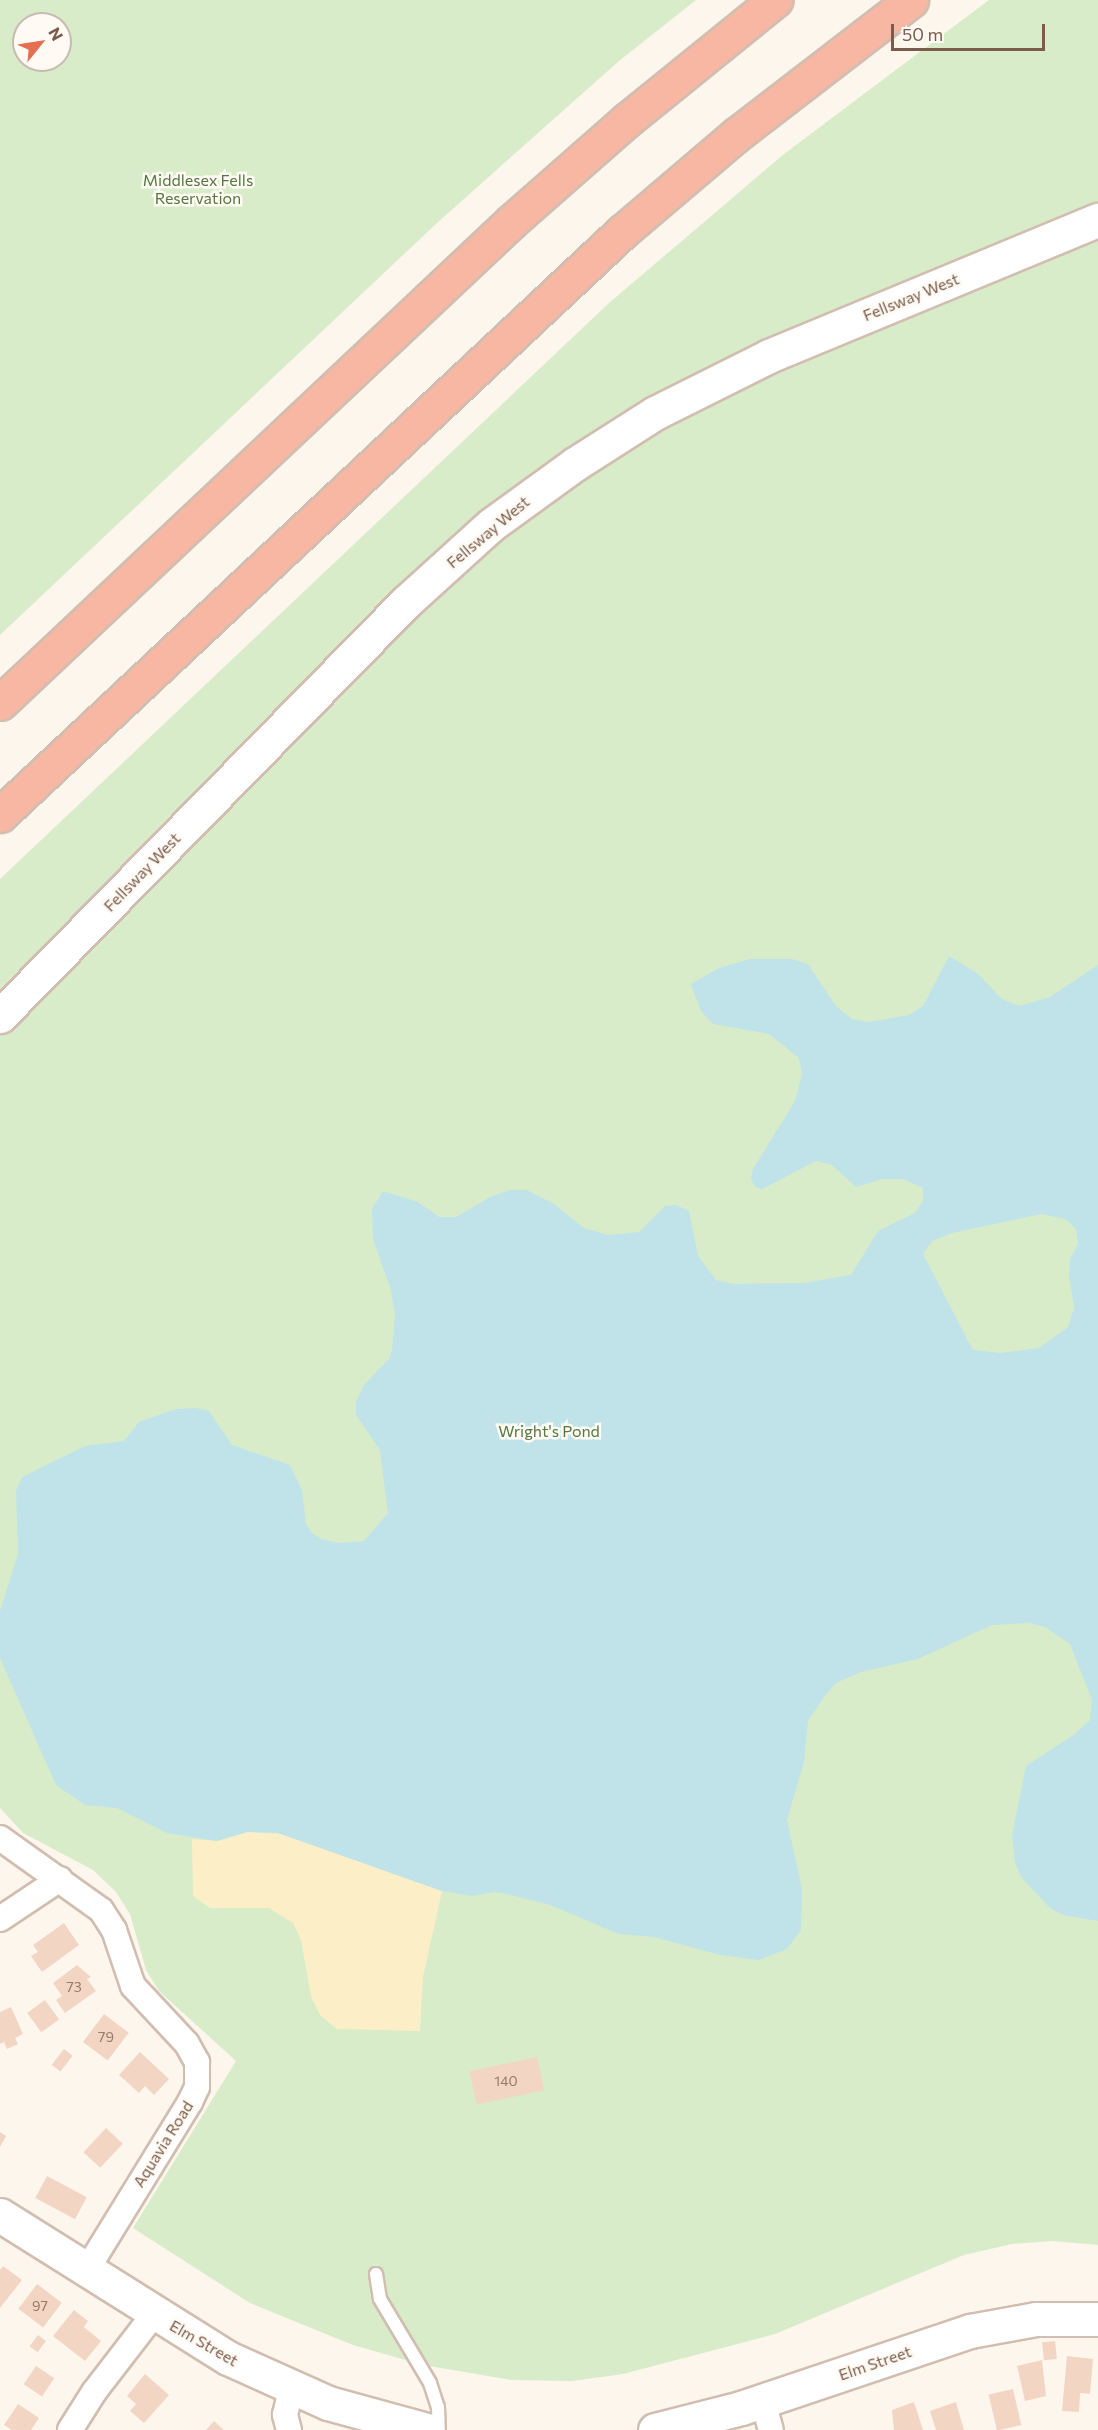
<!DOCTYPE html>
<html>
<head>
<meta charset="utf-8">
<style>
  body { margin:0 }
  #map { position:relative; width:1098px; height:2430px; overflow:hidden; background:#fdf6ec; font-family:Commissioner,sans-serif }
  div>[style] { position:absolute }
  .green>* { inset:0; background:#d8ecc9 }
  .sand>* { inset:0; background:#fcefc7 }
  .water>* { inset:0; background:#bfe3e8 }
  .building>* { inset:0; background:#f3d5c3; transform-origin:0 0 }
  .roads { filter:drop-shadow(2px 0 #d1beb0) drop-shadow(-2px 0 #d1beb0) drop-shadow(0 2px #d1beb0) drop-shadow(0 -2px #d1beb0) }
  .lane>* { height:12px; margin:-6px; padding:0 6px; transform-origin:6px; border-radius:6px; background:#fff }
  .street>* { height:24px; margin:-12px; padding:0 12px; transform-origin:12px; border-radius:12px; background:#fff }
  .secondary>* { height:33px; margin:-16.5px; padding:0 16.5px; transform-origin:16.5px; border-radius:16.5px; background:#fff }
  .highway>* { height:33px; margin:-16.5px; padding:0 16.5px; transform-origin:16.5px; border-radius:16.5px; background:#f7b7a3 }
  span { translate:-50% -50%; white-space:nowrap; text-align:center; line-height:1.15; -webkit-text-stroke:5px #fffaf3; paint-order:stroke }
  .number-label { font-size:14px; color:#987a6a }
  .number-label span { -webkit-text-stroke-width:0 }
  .park-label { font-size:16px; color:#537a41 }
  .street-label { font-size:16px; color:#7a5c4d }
  .north { position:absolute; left:12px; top:12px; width:60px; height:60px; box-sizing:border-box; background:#fffaf3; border:2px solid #cabbb1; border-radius:50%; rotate:60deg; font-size:16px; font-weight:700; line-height:24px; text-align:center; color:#7a5c4d }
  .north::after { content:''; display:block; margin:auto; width:21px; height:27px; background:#e76f51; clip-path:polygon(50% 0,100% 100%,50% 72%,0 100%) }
  .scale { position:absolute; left:891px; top:24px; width:154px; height:27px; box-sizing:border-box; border:3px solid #7a5c4d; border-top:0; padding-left:8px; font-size:18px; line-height:21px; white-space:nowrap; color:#7a5c4d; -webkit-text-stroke:4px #fffaf3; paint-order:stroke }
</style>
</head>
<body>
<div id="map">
  <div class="green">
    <div style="clip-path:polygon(evenodd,0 0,696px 0,619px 61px,437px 223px,0 635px,0 0,24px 24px,60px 24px,60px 60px,24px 60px,24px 24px)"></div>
    <div style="clip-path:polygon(989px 0,1098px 0,1098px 2245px,1052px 2241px,1012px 2244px,964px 2255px,775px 2334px,623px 2374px,572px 2381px,511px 2380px,423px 2365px,353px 2345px,250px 2303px,133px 2228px,236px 2061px,159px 1991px,146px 1970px,130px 1914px,116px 1892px,93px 1870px,23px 1833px,0 1808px,0 879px,609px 303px,784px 154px)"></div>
  </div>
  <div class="sand">
    <div style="clip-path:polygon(247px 1832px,278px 1833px,442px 1891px,423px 1977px,420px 2031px,337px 2029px,320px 2015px,311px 1996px,301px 1940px,293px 1923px,269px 1908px,210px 1908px,193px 1896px,192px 1839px,217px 1841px)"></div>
  </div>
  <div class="water">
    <div style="clip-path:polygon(evenodd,949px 956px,977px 973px,1002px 999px,1019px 1006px,1050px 997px,1098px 965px,1098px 1921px,1063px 1915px,1050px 1908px,1021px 1877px,1015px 1862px,1012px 1835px,1026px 1766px,1075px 1734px,1090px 1720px,1092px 1700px,1070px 1644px,1045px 1627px,1029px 1623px,992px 1625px,918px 1659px,861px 1672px,836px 1683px,824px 1697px,808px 1721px,804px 1762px,787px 1820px,802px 1889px,801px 1930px,787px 1949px,759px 1960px,720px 1955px,654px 1937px,619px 1934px,550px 1905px,507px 1894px,494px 1892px,472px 1896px,442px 1891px,278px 1833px,247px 1832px,217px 1841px,167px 1833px,117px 1808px,85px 1805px,56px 1785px,0 1658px,0 1611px,18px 1554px,16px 1491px,22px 1477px,85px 1446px,124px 1441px,139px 1422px,176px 1409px,196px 1408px,209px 1411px,232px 1445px,290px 1465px,302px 1490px,306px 1524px,312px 1533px,321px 1539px,339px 1543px,364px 1541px,388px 1513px,380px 1450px,356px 1415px,356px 1402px,364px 1385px,389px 1359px,392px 1350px,395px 1315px,391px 1290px,373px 1239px,372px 1209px,383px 1191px,418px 1202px,439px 1217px,456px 1217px,490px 1197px,510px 1190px,527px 1190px,554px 1204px,584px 1228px,608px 1235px,639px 1232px,665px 1206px,676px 1205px,689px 1211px,698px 1256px,716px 1280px,734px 1284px,804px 1283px,851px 1275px,878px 1231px,915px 1213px,923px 1200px,923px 1188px,903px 1179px,883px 1179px,856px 1187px,832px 1165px,816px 1161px,762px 1189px,755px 1187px,751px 1179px,753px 1169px,795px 1101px,802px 1074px,799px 1058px,769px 1034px,713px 1024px,701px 1011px,691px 984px,719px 968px,750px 959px,792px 959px,808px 964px,836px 1006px,852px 1019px,869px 1022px,909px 1015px,923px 1006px,949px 956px,1042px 1214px,1065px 1219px,1076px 1229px,1078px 1244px,1070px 1259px,1069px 1275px,1074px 1308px,1068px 1327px,1039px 1348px,1001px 1353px,973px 1350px,923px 1254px,932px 1241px,952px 1233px,1042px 1214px)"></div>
  </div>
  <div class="building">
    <div style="clip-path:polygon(64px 1923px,79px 1945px,42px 1972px,31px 1956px,38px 1952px,33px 1945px)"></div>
    <div style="clip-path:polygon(77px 1965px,91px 1977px,87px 1979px,96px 1991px,65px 2013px,56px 2000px,62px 1996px,53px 1983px)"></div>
    <div style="left:45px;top:2000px;width:24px;height:22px;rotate:54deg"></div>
    <div style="clip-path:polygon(11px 2007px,23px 2034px,15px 2038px,18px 2044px,7px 2049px,4px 2042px,0 2044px,0 2012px)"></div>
    <div style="left:104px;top:2014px;width:31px;height:35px;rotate:37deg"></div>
    <div style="left:64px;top:2049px;width:11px;height:20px;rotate:38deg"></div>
    <div style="clip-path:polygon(140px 2052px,169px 2079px,154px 2095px,145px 2086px,139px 2093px,119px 2075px)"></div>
    <div style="left:537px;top:2057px;width:34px;height:69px;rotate:78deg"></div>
    <div style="left:106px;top:2128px;width:23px;height:33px;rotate:43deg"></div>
    <div style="clip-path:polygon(0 2132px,6px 2136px,0 2147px)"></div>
    <div style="left:47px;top:2176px;width:45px;height:25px;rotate:28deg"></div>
    <div style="clip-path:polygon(3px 2266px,22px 2280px,0 2308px,0 2270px)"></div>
    <div style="left:37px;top:2284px;width:31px;height:31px;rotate:37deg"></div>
    <div style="clip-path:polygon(74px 2310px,88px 2321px,84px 2327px,101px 2341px,85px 2361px,53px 2336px)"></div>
    <div style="left:38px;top:2335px;width:10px;height:14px;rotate:37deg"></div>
    <div style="left:1055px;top:2341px;width:18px;height:13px;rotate:84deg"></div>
    <div style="clip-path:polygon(1067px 2356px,1093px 2359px,1090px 2394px,1080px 2393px,1079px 2412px,1062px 2411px)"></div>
    <div style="clip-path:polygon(1042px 2360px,1046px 2396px,1025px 2401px,1017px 2366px)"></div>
    <div style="left:36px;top:2366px;width:22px;height:22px;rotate:34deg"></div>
    <div style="clip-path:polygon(145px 2374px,169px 2395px,144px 2423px,130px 2411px,136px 2404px,127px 2396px)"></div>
    <div style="left:1013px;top:2389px;width:37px;height:25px;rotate:77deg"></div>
    <div style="clip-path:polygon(914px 2402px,923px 2430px,894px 2430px,892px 2410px)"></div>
    <div style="clip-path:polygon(956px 2402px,964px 2430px,936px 2430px,930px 2411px)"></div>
    <div style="clip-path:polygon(18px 2404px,39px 2418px,31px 2430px,12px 2430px,4px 2425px)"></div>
    <div style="clip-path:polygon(214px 2421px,224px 2430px,206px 2430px)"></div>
  </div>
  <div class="roads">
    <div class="lane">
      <div style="left:376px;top:2274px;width:25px;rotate:81deg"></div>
      <div style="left:380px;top:2299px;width:98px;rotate:59.2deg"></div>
      <div style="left:430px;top:2383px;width:25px;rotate:72deg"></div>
      <div style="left:438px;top:2407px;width:23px;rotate:88deg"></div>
    </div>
    <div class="street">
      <div style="left:0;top:1838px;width:124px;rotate:35.5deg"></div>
      <div style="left:101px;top:1910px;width:24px;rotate:57deg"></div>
      <div style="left:114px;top:1930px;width:59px;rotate:71.3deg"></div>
      <div style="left:133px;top:1986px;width:79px;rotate:47deg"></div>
      <div style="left:187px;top:2044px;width:21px;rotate:61deg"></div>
      <div style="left:197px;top:2062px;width:25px;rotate:90deg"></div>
      <div style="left:197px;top:2087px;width:17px;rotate:115deg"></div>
      <div style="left:190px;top:2102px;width:198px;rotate:121.6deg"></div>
      <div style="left:0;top:1919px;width:72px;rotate:-33.7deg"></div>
      <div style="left:763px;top:2401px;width:30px;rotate:75deg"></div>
      <div style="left:70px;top:2430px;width:45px;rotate:-57.7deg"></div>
      <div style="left:94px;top:2392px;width:98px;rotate:-52.4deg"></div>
      <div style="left:289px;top:2430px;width:16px;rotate:-105deg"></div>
      <div style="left:285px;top:2415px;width:28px;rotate:-77deg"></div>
    </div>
    <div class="secondary">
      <div style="left:0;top:1016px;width:580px;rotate:-45.56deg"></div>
      <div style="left:406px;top:602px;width:115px;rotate:-42.2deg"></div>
      <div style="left:491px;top:525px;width:104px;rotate:-36deg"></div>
      <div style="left:575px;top:464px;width:95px;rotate:-32.5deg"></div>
      <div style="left:655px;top:413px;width:127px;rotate:-26.6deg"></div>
      <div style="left:769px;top:356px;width:356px;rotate:-22.5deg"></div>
      <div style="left:0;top:2215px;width:269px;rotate:32.1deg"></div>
      <div style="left:228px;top:2358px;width:110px;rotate:24.2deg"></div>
      <div style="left:328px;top:2403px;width:103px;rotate:15.3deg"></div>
      <div style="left:655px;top:2430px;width:89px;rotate:-14.3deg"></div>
      <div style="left:741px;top:2408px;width:242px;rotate:-18.6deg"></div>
      <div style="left:970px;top:2331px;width:67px;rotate:-10.3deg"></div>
      <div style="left:1036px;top:2319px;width:62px"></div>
    </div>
    <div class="highway">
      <div style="left:0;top:703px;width:703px;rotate:-43.27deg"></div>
      <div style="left:512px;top:221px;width:153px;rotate:-41.3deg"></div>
      <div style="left:627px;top:120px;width:191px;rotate:-39deg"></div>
      <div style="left:0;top:815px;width:853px;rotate:-43.15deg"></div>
      <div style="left:622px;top:232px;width:150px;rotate:-40.4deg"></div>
      <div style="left:736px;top:135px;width:221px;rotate:-37.6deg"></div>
    </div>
  </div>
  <div class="number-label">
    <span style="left:74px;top:1987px">73</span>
    <span style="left:106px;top:2037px">79</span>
    <span style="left:506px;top:2081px">140</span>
    <span style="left:40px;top:2306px">97</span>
  </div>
  <div class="park-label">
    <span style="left:198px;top:189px">Middlesex Fells<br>Reservation</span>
    <span style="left:549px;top:1431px">Wright's Pond</span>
  </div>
  <div class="street-label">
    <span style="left:911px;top:297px;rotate:-22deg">Fellsway West</span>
    <span style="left:488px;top:532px;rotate:-40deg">Fellsway West</span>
    <span style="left:142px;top:872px;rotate:-46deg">Fellsway West</span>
    <span style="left:163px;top:2144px;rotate:-58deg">Aquavia Road</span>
    <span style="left:204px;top:2343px;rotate:30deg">Elm Street</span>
    <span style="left:875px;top:2363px;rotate:-19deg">Elm Street</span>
  </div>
  <div class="north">N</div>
  <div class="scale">50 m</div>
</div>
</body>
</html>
